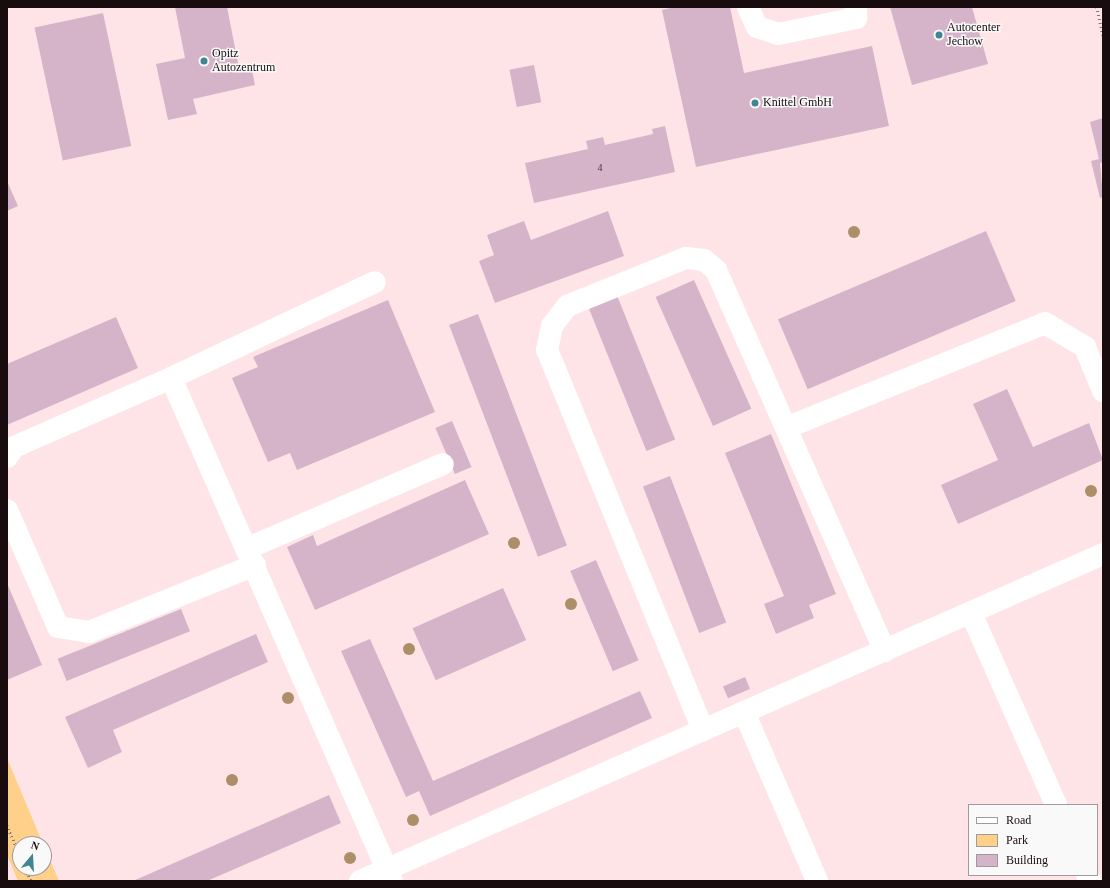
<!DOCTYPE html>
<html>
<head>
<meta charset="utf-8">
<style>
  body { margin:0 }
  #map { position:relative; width:1110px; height:888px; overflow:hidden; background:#fee4e6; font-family:"Times New Roman",serif }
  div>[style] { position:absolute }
  .green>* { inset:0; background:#ffd08a }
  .building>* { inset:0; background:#d5b4c9; transform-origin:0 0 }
  .path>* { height:2.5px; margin-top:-1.25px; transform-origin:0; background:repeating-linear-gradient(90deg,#897678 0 1px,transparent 0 4px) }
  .minor>* { height:22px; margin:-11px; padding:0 11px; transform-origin:11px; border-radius:11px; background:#fff }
  .trees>* { width:12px; height:12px; margin:-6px; border-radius:50%; background:#ac8e68 }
  .dots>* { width:11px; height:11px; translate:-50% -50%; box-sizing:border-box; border:2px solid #f9f9f9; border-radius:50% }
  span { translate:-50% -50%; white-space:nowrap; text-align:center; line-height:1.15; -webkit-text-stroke:3px #f9f9f9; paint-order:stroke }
  .number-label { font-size:10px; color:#48363d }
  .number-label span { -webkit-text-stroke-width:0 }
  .poi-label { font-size:12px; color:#190c0e }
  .left { translate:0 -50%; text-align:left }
  .frame { position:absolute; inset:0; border:8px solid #190c0e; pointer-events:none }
  .legend { position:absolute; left:968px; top:804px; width:130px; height:72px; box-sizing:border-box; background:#f9f9f9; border:1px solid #9f9a9b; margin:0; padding:5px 7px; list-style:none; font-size:12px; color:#190c0e }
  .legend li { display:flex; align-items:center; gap:8px; height:20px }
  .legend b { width:20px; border:1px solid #9f9a9b }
  .north { position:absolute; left:12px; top:836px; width:40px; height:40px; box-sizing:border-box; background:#f9f9f9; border:1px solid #9f9a9b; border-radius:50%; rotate:18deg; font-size:11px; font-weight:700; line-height:16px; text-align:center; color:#190c0e }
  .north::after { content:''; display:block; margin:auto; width:14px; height:18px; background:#408592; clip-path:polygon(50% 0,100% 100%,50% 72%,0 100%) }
</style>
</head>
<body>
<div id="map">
  <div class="green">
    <div style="clip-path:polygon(7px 758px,43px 844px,20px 844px,20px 868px,44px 868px,44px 846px,59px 881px,18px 881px,7px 855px)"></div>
  </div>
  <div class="building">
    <div style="clip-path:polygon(175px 7px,227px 7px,239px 68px,251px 65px,255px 85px,193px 99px,197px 114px,168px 120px,156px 64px,185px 58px)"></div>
    <div style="clip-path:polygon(675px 7px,730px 7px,744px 73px,872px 46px,889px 126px,696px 167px,662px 10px)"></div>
    <div style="clip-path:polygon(890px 7px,972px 7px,988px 64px,912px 85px)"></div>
    <div style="left:103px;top:13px;width:136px;height:70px;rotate:78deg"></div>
    <div style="left:534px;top:65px;width:38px;height:25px;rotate:79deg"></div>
    <div style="clip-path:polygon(1103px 118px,1103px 162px,1100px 163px,1103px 197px,1100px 198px,1091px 161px,1099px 159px,1090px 122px)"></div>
    <div style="clip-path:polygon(665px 126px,675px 172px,534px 203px,525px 163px,588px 149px,586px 141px,603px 137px,605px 145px,653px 134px,652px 129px)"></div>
    <div style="clip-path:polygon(7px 181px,18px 206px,7px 211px)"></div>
    <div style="clip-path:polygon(608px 211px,624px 256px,495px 303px,479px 261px,494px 255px,487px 235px,524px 221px,531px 240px)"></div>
    <div style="left:986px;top:231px;width:76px;height:226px;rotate:67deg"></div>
    <div style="left:694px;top:280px;width:141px;height:42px;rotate:66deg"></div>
    <div style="left:616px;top:293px;width:158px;height:31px;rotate:68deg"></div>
    <div style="clip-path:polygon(388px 300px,435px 412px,297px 470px,290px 453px,268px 462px,232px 378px,258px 367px,253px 357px)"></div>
    <div style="left:478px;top:314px;width:248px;height:31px;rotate:69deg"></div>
    <div style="clip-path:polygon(116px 317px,138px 368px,7px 425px,7px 364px)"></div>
    <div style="clip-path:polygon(1007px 389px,1033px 447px,1089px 423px,1103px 460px,958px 524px,941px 485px,998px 460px,973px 404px)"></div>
    <div style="left:452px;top:421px;width:50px;height:18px;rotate:67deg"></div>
    <div style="clip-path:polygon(771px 434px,836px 594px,809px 605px,814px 618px,776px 634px,764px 604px,784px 596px,725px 453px)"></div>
    <div style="left:670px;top:476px;width:157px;height:29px;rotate:69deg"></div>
    <div style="clip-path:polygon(465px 480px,489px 534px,315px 610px,287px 547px,313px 535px,317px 546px)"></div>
    <div style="left:596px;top:560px;width:109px;height:28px;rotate:67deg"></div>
    <div style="clip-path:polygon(7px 583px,42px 665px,7px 680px)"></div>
    <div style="left:503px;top:588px;width:57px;height:99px;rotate:66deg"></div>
    <div style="left:181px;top:609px;width:24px;height:133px;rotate:68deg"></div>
    <div style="clip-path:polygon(256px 634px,268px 662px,113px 730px,122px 752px,88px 768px,65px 717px)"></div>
    <div style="clip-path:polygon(370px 639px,433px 781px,640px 691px,652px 718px,430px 816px,419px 791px,406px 797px,341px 651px)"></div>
    <div style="left:745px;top:677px;width:13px;height:24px;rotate:67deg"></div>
    <div style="clip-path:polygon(329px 795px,341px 823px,207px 881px,133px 881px)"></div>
  </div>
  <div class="path">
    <div style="left:1097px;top:7px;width:29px;rotate:78deg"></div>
    <div style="left:7px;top:825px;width:33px;rotate:67deg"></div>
    <div style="left:26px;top:868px;width:14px;rotate:69deg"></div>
  </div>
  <div class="minor">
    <div style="left:748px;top:7px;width:22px;rotate:66deg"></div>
    <div style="left:757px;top:27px;width:22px;rotate:18deg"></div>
    <div style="left:778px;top:34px;width:80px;rotate:-11.6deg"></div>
    <div style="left:856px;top:18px;width:11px;rotate:-90deg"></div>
    <div style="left:171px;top:378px;width:225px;rotate:-25.2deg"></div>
    <div style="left:788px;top:427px;width:277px;rotate:-22deg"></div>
    <div style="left:1045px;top:323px;width:47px;rotate:31deg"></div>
    <div style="left:1085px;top:347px;width:48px;rotate:67.8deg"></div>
    <div style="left:7px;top:457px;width:12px;rotate:-55deg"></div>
    <div style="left:14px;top:447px;width:171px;rotate:-23.7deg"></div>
    <div style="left:171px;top:378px;width:549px;rotate:66.28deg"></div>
    <div style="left:7px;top:510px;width:128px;rotate:66.4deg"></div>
    <div style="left:58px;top:627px;width:31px;rotate:9deg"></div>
    <div style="left:89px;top:632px;width:179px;rotate:-22deg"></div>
    <div style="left:248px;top:548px;width:212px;rotate:-23.3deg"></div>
    <div style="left:971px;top:613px;width:210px;rotate:66.1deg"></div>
    <div style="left:744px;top:712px;width:184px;rotate:66.6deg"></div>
    <div style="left:703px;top:730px;width:411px;rotate:-112.3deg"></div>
    <div style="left:547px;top:350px;width:25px;rotate:-78deg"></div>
    <div style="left:552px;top:326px;width:25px;rotate:-53deg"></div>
    <div style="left:567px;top:306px;width:128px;rotate:-22deg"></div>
    <div style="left:686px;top:258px;width:18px;rotate:6deg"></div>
    <div style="left:704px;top:260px;width:16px;rotate:40deg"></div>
    <div style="left:716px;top:270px;width:417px;rotate:66.1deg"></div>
    <div style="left:1087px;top:875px;width:7px;rotate:63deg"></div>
    <div style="left:360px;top:881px;width:812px;rotate:-23.75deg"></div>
  </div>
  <div class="trees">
    <div style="left:854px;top:232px"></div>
    <div style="left:1091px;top:491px"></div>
    <div style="left:514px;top:543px"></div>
    <div style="left:571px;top:604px"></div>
    <div style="left:409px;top:649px"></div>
    <div style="left:288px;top:698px"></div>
    <div style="left:232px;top:780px"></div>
    <div style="left:413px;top:820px"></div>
    <div style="left:350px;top:858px"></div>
  </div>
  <div class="dots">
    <div style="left:939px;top:35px;background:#408592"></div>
    <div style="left:204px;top:61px;background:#408592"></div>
    <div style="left:755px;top:103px;background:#408592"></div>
  </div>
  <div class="number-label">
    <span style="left:600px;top:168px">4</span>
  </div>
  <div class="poi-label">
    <span class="left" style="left:947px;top:35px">Autocenter<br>Jechow</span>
    <span class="left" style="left:212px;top:61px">Opitz<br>Autozentrum</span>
    <span class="left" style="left:763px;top:103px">Knittel GmbH</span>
  </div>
  <div class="frame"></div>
  <ul class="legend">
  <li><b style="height:5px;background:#fff"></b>Road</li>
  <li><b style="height:11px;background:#ffd08a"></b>Park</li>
  <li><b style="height:11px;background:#d5b4c9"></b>Building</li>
  </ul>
  <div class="north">N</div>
</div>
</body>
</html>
